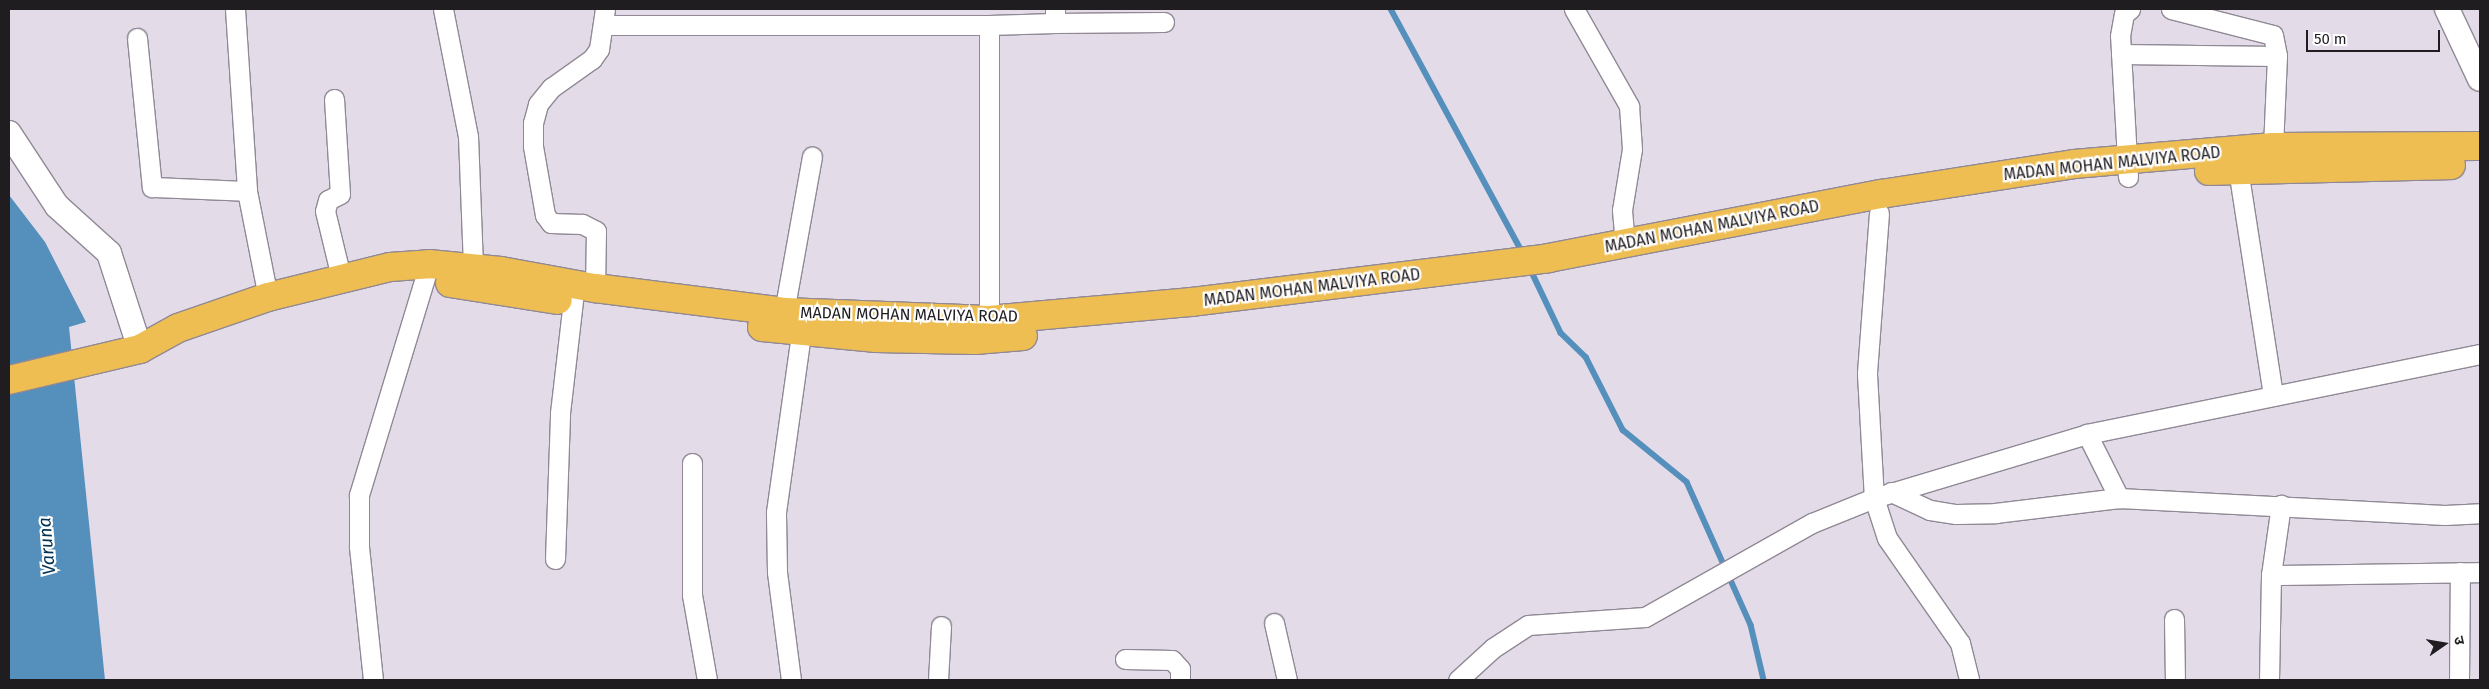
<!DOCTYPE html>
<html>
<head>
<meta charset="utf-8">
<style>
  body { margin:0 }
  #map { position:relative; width:2489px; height:689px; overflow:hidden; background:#e3dbe8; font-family:"Fira Sans","Noto Sans Devanagari",sans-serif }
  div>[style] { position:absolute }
  .water>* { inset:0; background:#558fbc }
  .stream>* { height:5.5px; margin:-2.75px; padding:0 2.75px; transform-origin:2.75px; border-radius:2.75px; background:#558fbc }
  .roads { filter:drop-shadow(1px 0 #908995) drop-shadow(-1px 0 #908995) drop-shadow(0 1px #908995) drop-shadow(0 -1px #908995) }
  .minor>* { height:19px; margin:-9.5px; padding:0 9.5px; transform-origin:9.5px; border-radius:9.5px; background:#fff }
  .tertiary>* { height:24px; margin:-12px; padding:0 12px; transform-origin:12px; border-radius:12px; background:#fff }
  .trunk>* { height:28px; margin:-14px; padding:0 14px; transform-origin:14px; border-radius:14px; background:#efbe53 }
  span { translate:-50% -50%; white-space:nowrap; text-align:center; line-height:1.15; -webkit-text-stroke:4.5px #fff; paint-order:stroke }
  .street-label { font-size:16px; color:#201d21 }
  .water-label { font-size:18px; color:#023251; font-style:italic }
  .frame { position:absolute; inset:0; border:10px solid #201d21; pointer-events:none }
  .north { position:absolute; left:2419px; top:619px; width:50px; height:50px; -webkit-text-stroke:4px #fff; paint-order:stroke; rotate:77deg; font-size:14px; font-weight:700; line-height:20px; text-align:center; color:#201d21 }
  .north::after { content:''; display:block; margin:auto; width:18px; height:22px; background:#201d21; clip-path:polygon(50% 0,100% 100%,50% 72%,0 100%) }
  .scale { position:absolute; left:2306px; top:30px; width:134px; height:22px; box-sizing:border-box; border:2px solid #201d21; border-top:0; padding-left:6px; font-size:15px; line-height:18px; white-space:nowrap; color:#201d21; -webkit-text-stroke:4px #fff; paint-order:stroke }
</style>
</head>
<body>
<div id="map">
  <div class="water">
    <div style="clip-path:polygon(9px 195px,45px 242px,86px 322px,69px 327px,105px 680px,9px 680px)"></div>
  </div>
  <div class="stream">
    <div style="left:1391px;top:9px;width:277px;rotate:61.6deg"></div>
    <div style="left:1530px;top:268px;width:72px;rotate:64.5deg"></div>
    <div style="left:1561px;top:333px;width:35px;rotate:44deg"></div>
    <div style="left:1586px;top:357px;width:82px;rotate:63.1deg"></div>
    <div style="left:1623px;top:430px;width:82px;rotate:39.1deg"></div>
    <div style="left:1687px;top:482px;width:157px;rotate:65.9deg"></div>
    <div style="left:1751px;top:625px;width:57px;rotate:76.7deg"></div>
  </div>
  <div class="roads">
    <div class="minor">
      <div style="left:235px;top:9px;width:182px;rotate:86.2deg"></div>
      <div style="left:247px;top:191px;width:108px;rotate:78.8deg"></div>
      <div style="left:443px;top:9px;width:129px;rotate:78.9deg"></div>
      <div style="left:468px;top:136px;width:132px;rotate:87.8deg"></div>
      <div style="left:1574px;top:9px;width:112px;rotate:60.4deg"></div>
      <div style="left:1629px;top:106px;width:43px;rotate:86deg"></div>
      <div style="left:1632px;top:149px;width:62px;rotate:99.3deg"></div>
      <div style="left:1622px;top:210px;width:33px;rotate:85deg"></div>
      <div style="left:2171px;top:9px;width:105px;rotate:14.3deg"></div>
      <div style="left:2273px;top:35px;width:21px;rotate:79deg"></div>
      <div style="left:2277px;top:56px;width:91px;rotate:92.5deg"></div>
      <div style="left:1055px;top:23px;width:109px;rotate:-0.5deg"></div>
      <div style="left:604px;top:25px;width:385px"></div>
      <div style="left:137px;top:38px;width:150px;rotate:84.3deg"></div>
      <div style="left:152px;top:187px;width:95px;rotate:2.4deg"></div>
      <div style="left:2121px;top:54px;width:156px;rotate:0.7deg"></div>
      <div style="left:334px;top:99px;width:95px;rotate:86.4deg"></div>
      <div style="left:340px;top:194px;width:13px;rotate:153deg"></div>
      <div style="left:328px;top:200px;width:11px;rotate:105deg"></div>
      <div style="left:325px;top:211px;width:68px;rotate:76.4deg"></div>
      <div style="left:2238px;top:169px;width:228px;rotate:81.2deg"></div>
      <div style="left:2128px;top:177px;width:141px;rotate:-93.2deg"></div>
      <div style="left:2120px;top:36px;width:22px;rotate:-80deg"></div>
      <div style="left:2124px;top:14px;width:8px;rotate:-40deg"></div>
      <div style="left:1879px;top:213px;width:161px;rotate:94.3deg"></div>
      <div style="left:1867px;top:374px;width:124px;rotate:86.8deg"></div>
      <div style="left:1874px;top:498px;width:42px;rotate:72deg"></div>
      <div style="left:1887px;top:538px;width:128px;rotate:55.2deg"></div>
      <div style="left:1960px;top:643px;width:38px;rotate:76deg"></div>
      <div style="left:595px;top:288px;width:57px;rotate:-89deg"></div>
      <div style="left:596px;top:231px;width:16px;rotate:-153deg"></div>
      <div style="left:582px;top:224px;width:31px;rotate:-178deg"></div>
      <div style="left:551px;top:223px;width:10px;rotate:-127deg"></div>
      <div style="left:545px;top:215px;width:70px;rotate:-99.9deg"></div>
      <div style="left:533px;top:146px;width:23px;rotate:-90deg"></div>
      <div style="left:533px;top:123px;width:20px;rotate:-75deg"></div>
      <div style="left:538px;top:104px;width:21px;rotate:-51deg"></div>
      <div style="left:551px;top:88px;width:50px;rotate:-35.3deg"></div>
      <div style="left:592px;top:59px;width:12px;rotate:-55deg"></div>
      <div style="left:599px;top:49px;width:40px;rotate:-81.5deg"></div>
      <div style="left:784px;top:312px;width:158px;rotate:-79.8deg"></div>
      <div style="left:989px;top:320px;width:295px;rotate:-90deg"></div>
      <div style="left:989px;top:25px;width:66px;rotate:-1.7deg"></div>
      <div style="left:1055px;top:23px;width:14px;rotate:-90deg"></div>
      <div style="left:2087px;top:434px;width:72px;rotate:63.4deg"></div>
      <div style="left:2119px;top:498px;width:326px;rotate:3deg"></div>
      <div style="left:2445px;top:515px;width:35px;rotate:-3deg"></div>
      <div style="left:692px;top:463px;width:132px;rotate:90deg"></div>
      <div style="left:692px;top:595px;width:86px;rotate:80deg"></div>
      <div style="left:1891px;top:492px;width:43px;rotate:24.8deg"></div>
      <div style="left:1930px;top:510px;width:26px;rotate:9deg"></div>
      <div style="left:1956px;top:514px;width:39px;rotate:-1deg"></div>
      <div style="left:1995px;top:513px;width:125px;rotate:-6.9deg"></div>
      <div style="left:555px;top:559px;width:146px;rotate:-88deg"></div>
      <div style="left:560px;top:413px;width:130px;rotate:-83.4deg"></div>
      <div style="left:2271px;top:575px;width:209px;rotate:-0.8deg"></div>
      <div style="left:2174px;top:619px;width:61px;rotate:89.1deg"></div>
      <div style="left:1274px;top:623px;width:58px;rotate:77.2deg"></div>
      <div style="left:1125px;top:659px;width:47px;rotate:1.2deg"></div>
      <div style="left:1172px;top:660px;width:12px;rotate:48deg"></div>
      <div style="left:1180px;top:669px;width:11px;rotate:90deg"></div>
      <div style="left:373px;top:680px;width:135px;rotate:-96deg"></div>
      <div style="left:359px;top:546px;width:51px;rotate:-90deg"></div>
      <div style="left:359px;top:495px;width:241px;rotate:-73.1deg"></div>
      <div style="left:791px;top:680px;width:109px;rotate:-97.4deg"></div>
      <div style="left:777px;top:572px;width:60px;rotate:-91deg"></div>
      <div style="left:776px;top:512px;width:181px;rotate:-82deg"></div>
      <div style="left:938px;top:680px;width:54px;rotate:-86.8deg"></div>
      <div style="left:1458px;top:680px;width:47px;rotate:-42.4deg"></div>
      <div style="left:1493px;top:648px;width:42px;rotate:-33.3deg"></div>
      <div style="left:1528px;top:625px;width:117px;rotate:-3.9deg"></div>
      <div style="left:1645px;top:617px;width:192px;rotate:-29.4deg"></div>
      <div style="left:1812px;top:523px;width:67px;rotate:-22deg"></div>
      <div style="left:1874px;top:498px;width:222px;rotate:-16.7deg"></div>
      <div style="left:2087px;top:434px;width:401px;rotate:-11.5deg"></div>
      <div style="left:2269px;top:680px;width:105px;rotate:-88.9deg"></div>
      <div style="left:2271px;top:575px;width:71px;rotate:-81.9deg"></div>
      <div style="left:2459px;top:680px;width:108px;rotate:-89.5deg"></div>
    </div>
    <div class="tertiary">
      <div style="left:2447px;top:9px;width:77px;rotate:64.8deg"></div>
      <div style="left:9px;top:133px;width:87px;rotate:56.7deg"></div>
      <div style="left:57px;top:206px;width:70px;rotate:42.1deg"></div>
      <div style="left:109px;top:253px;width:101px;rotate:72.1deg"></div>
    </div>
    <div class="trunk">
      <div style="left:2209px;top:171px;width:242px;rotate:-1.4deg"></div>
      <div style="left:450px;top:283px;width:109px;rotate:8.9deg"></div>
      <div style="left:762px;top:327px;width:115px;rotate:5.5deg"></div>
      <div style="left:876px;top:338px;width:99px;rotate:1.2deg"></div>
      <div style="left:975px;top:340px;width:48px;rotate:-4.8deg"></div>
      <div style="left:9px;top:380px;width:135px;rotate:-13.3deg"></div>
      <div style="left:140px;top:349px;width:43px;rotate:-28.9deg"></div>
      <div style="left:178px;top:328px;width:95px;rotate:-19deg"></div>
      <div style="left:268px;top:297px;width:126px;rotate:-13.8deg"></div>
      <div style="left:390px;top:267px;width:39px;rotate:-4deg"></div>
      <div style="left:429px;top:264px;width:72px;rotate:5.6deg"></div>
      <div style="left:501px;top:271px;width:96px;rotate:10.3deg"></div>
      <div style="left:595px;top:288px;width:191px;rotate:7.2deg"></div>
      <div style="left:784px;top:312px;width:205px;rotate:2.2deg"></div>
      <div style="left:989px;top:320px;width:204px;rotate:-5.1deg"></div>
      <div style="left:1192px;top:302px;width:359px;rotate:-7deg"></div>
      <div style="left:1548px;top:258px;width:339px;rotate:-10.9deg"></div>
      <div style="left:1881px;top:194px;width:195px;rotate:-8.8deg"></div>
      <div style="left:2074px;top:164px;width:200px;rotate:-4.9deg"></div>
      <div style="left:2273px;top:147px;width:207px;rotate:-0.3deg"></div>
    </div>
  </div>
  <div class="street-label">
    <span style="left:2112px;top:164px;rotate:-6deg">MADAN MOHAN MALVIYA ROAD</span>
    <span style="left:1712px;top:227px;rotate:-11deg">MADAN MOHAN MALVIYA ROAD</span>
    <span style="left:1312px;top:288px;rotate:-7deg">MADAN MOHAN MALVIYA ROAD</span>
    <span style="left:909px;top:315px;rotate:1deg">MADAN MOHAN MALVIYA ROAD</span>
  </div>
  <div class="water-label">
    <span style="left:47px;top:546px;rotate:-95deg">Varuna</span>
  </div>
  <div class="frame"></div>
  <div class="north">उ</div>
  <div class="scale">50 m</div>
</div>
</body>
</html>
